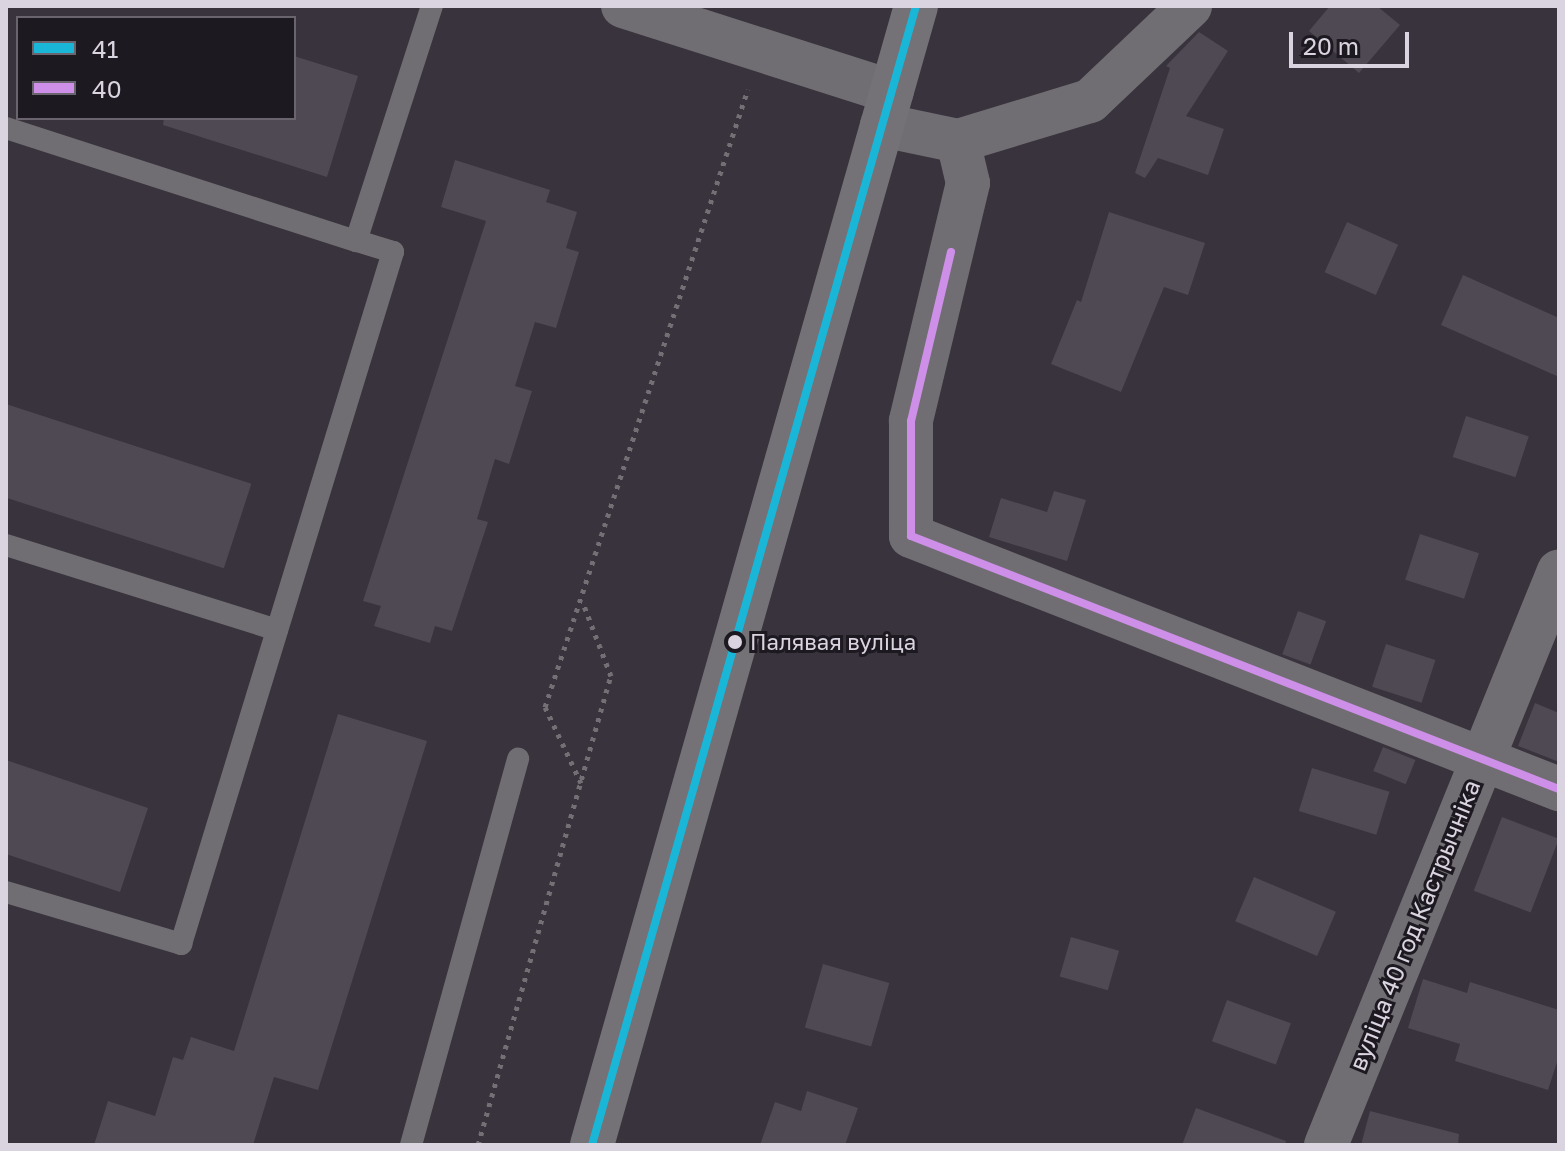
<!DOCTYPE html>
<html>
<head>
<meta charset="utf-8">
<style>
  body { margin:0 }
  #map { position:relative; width:1565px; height:1151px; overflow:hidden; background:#38333d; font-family:"Golos Text",sans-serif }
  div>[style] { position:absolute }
  .building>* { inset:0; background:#4e4952; transform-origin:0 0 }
  .path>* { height:5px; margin-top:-2.5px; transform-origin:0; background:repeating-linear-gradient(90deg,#736f75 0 4px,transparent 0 10px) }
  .lane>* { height:22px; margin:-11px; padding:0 11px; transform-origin:11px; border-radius:11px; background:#716e73 }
  .street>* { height:44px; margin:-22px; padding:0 22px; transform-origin:22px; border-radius:22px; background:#716e73 }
  .secondary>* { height:44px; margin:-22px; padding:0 22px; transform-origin:22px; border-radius:22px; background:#747177 }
  .bus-1>* { height:8px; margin:-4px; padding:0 4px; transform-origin:4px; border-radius:4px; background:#1ab6d8 }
  .bus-2>* { height:8px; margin:-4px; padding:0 4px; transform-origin:4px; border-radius:4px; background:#ce8fe9 }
  .dots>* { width:22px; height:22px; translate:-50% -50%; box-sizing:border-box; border:4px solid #1d1921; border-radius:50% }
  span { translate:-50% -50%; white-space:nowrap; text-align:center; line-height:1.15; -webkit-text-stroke:6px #1d1921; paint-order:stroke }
  .bus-label { font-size:22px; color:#dad4e0 }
  .left { translate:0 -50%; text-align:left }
  .street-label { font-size:24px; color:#dad4e0 }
  .frame { position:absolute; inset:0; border:8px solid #dad4e0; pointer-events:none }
  .legend { position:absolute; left:16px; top:16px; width:280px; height:104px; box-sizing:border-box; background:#1d1921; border:2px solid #69646d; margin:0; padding:10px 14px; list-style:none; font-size:24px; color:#dad4e0 }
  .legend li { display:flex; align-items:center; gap:16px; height:40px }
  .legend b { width:40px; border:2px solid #69646d }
  .scale { position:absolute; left:1289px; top:32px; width:120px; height:36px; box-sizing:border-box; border:4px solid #dad4e0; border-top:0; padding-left:10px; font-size:24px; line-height:28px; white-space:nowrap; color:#dad4e0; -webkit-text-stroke:6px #1d1921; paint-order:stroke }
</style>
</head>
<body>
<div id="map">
  <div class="building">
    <div style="clip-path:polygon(1330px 6px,1377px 6px,1400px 25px,1359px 73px,1309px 31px)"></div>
    <div style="clip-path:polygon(1199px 32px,1228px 51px,1186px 116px,1224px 129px,1208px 175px,1158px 158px,1145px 178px,1135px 173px,1170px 68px,1166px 66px)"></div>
    <div style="clip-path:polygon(294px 56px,358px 76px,327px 177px,163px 125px,164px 118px,294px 118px)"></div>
    <div style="clip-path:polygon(455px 160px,550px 190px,546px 202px,577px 212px,566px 248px,579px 252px,556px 328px,535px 322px,515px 386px,532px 391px,509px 464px,495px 459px,477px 519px,488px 522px,452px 631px,435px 626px,430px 643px,374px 626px,381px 606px,363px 601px,486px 221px,441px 207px)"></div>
    <div style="clip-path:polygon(1109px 212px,1205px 243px,1188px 295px,1164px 287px,1121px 392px,1051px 364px,1077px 300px,1081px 302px)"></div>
    <div style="left:1347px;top:222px;width:56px;height:55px;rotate:24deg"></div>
    <div style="clip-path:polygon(1463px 275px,1559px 318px,1559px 377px,1441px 325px)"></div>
    <div style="left:6px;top:404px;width:258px;height:89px;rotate:18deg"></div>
    <div style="left:1466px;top:416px;width:66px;height:43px;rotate:18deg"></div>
    <div style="clip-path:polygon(1054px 491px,1086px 500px,1067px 561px,989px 537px,1001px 498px,1047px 512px)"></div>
    <div style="left:1420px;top:534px;width:62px;height:48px;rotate:18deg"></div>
    <div style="left:1298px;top:611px;width:30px;height:46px;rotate:20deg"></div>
    <div style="left:1386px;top:644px;width:52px;height:45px;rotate:18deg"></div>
    <div style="clip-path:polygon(1535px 703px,1559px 713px,1559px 762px,1518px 746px)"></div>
    <div style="clip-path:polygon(338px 714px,427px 741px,318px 1090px,274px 1077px,253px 1145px,94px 1145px,108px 1101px,155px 1116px,173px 1057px,183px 1060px,191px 1037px,234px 1051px)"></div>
    <div style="left:1383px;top:747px;width:35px;height:26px;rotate:22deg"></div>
    <div style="clip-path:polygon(6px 760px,148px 808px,120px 892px,6px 854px)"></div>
    <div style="left:1312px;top:768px;width:81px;height:45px;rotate:17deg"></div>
    <div style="left:1502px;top:817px;width:61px;height:79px;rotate:21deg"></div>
    <div style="left:1254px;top:877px;width:89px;height:48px;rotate:23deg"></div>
    <div style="left:1071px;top:937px;width:50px;height:41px;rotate:16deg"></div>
    <div style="left:823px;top:964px;width:69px;height:66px;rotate:16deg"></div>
    <div style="clip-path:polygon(1423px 979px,1467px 993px,1470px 982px,1559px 1010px,1559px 1056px,1548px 1090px,1455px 1061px,1460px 1044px,1408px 1028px)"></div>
    <div style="left:1227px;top:1000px;width:68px;height:44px;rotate:20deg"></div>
    <div style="clip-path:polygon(807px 1091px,858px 1108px,845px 1145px,760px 1145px,775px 1102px,801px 1111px)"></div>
    <div style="clip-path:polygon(1196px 1108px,1286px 1141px,1285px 1145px,1182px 1145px)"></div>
    <div style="clip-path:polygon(1370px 1111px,1459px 1134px,1458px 1145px,1361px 1145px)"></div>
  </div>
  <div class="path">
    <div style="left:581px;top:783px;width:84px;rotate:-115.3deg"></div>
    <div style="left:545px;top:707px;width:650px;rotate:-71.82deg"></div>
    <div style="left:478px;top:1145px;width:487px;rotate:-74.2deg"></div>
    <div style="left:611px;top:676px;width:78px;rotate:-111deg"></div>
  </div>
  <div class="lane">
    <div style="left:6px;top:128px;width:368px;rotate:17.9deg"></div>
    <div style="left:6px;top:545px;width:284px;rotate:17.4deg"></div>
    <div style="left:6px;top:892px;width:183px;rotate:16.5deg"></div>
    <div style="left:181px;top:944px;width:724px;rotate:-72.97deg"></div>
    <div style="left:393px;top:252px;width:39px;rotate:-163deg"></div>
    <div style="left:356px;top:241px;width:247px;rotate:-72.1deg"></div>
    <div style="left:411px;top:1145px;width:401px;rotate:-74.5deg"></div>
  </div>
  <div class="street">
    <div style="left:623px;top:6px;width:282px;rotate:17.7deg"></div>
    <div style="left:882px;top:125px;width:78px;rotate:11.9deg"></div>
    <div style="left:958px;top:141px;width:138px;rotate:-16.9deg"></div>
    <div style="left:1090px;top:101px;width:138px;rotate:-43.5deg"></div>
    <div style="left:958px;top:141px;width:43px;rotate:76.6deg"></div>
    <div style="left:968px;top:183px;width:245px;rotate:103.5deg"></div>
    <div style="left:911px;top:421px;width:115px;rotate:90deg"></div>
    <div style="left:911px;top:536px;width:696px;rotate:21.33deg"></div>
    <div style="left:1326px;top:1145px;width:619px;rotate:-67.91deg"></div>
  </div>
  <div class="secondary">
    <div style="left:592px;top:1145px;width:1184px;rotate:-74.12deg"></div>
  </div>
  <div class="bus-1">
    <div style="left:592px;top:1145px;width:1184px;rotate:-74.12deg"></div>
  </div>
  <div class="bus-2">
    <div style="left:951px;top:252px;width:174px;rotate:103.3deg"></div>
    <div style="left:911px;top:421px;width:115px;rotate:90deg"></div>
    <div style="left:911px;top:536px;width:696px;rotate:21.33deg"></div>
  </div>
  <div class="dots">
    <div style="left:735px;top:642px;background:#dad4e0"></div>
  </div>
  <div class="bus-label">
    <span class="left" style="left:750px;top:642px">Палявая вуліца</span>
  </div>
  <div class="street-label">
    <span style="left:1414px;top:925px;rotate:-68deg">вуліца 40 год Кастрычніка</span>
  </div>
  <div class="frame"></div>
  <ul class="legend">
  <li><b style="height:10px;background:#1ab6d8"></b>41</li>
  <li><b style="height:10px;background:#ce8fe9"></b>40</li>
  </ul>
  <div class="scale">20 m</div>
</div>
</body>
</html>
